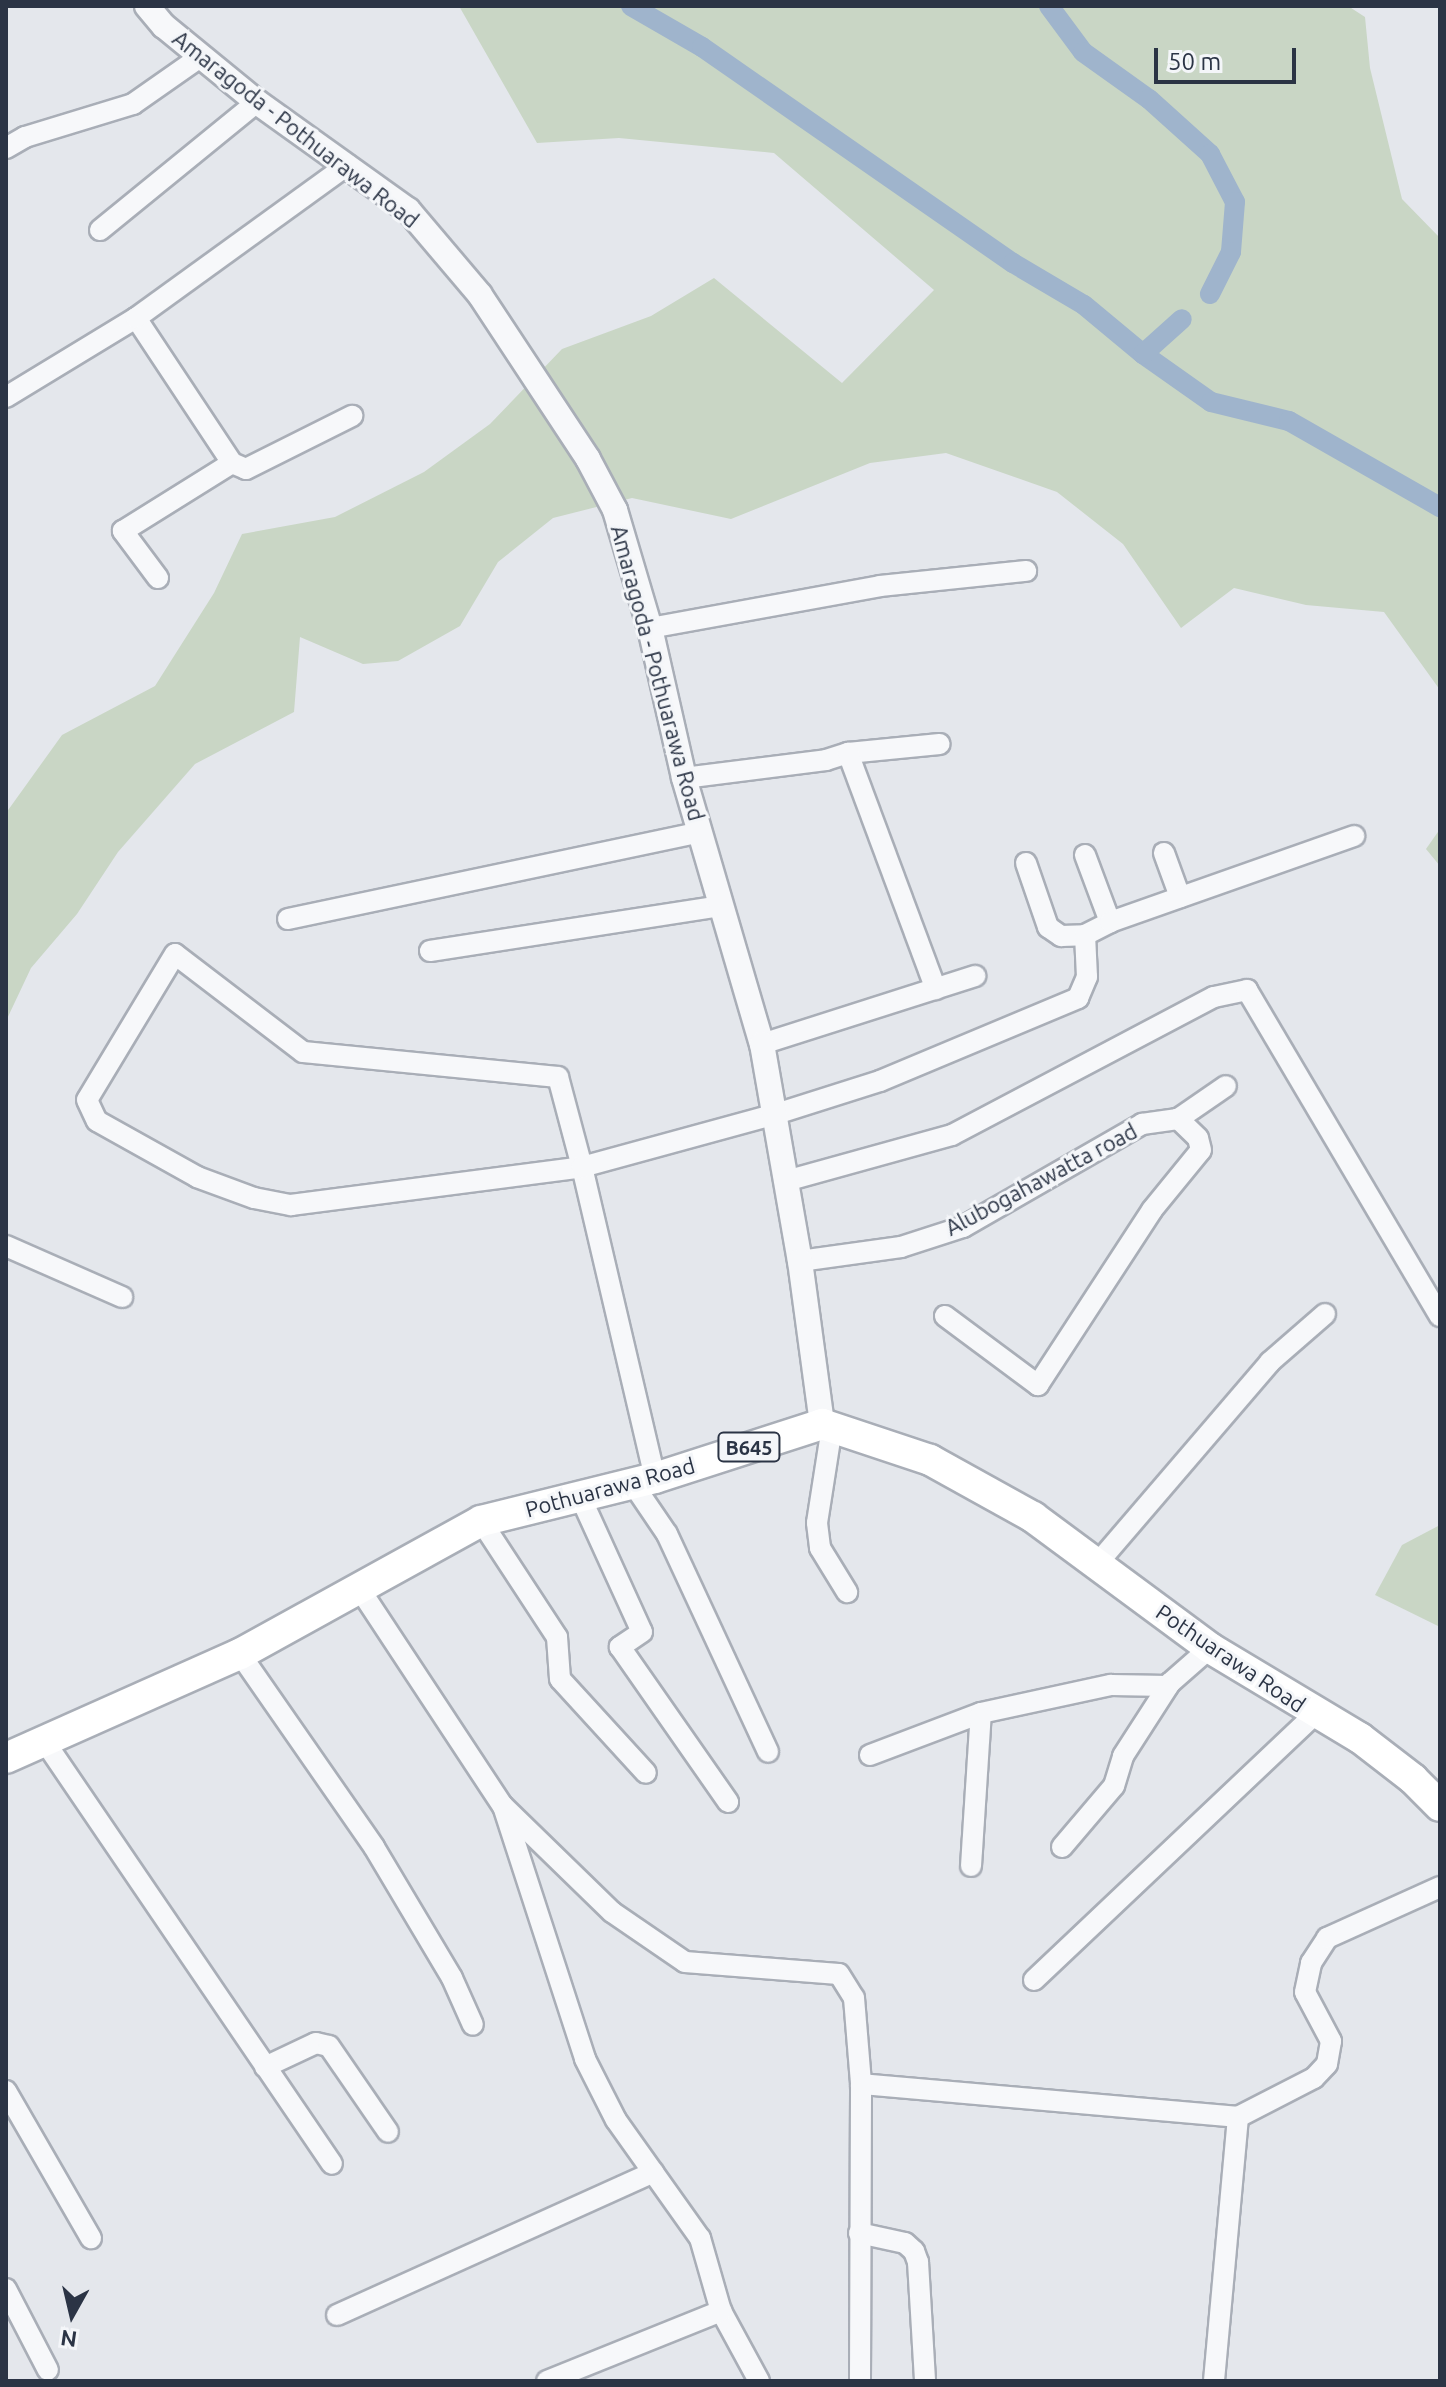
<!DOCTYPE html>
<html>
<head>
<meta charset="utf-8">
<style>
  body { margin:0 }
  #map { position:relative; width:1446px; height:2387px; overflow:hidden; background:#e4e7ec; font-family:Ubuntu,sans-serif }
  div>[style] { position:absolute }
  .green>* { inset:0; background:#c9d6c5 }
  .canal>* { height:20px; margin:-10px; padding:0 10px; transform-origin:10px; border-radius:10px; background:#9fb4cc }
  .roads { filter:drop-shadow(2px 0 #a9aeb7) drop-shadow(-2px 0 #a9aeb7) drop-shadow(0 2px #a9aeb7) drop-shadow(0 -2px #a9aeb7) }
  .minor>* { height:20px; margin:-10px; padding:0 10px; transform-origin:10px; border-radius:10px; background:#f7f8fa }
  .tertiary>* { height:24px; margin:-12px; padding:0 12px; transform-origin:12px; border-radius:12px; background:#f7f8fa }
  .primary>* { height:30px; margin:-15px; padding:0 15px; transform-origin:15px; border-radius:15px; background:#fff }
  span { translate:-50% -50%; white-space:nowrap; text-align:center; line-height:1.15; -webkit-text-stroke:6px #f4f6f9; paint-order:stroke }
  .shield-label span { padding:2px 6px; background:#f4f6f9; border:2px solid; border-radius:6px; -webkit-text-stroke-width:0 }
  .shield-label { font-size:20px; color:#2b3445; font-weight:700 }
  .street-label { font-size:22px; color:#2b3445 }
  .frame { position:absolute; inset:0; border:8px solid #2b3445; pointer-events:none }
  .north { position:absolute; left:32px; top:2275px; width:80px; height:80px; -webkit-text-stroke:6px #f4f6f9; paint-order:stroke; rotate:188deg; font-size:22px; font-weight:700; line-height:32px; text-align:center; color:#2b3445 }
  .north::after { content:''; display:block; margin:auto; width:28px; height:36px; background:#2b3445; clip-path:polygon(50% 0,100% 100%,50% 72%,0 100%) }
  .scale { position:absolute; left:1154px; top:48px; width:142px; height:36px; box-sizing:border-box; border:4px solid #2b3445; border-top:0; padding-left:10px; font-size:24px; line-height:28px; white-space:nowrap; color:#2b3445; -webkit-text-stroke:6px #f4f6f9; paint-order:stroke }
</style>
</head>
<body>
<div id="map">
  <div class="green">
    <div style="clip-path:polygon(459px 6px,1348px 6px,1365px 17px,1370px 68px,1402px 199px,1440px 238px,1440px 690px,1384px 612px,1306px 605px,1234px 588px,1181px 628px,1123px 544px,1057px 492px,946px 453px,870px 463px,731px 519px,632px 498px,553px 518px,498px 562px,460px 626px,398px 661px,363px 664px,300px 637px,294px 712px,195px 764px,118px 852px,77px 914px,31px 968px,6px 1021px,6px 813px,62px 735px,155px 686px,214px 593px,242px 534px,335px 517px,424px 472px,490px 424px,562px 349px,651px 316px,714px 278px,842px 383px,934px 290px,774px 153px,619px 138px,537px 143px)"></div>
    <div style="clip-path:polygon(1440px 829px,1440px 866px,1426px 849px)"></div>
    <div style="clip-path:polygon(1440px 1525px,1440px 1627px,1375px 1595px,1402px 1545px)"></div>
  </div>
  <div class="canal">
    <div style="left:631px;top:6px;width:82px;rotate:30deg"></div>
    <div style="left:702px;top:47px;width:379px;rotate:34.8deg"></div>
    <div style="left:1013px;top:263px;width:82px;rotate:30.6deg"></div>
    <div style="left:1084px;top:305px;width:77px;rotate:39.7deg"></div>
    <div style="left:1143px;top:354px;width:83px;rotate:35.2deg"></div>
    <div style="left:1211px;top:402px;width:80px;rotate:13.7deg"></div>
    <div style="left:1289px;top:421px;width:174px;rotate:29.7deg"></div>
    <div style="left:1049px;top:6px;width:57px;rotate:53.5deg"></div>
    <div style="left:1083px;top:52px;width:81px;rotate:35.5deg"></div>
    <div style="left:1149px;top:99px;width:82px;rotate:42deg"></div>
    <div style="left:1210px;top:154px;width:54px;rotate:62.5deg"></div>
    <div style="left:1235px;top:202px;width:50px;rotate:94.6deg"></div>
    <div style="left:1231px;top:252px;width:47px;rotate:116.6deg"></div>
    <div style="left:1143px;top:354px;width:52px;rotate:-41.9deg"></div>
  </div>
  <div class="roads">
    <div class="minor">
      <div style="left:6px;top:148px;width:22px;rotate:-30deg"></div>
      <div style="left:25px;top:137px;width:113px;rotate:-17deg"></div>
      <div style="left:133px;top:104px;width:82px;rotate:-35deg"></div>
      <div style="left:100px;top:230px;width:203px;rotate:-39.2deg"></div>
      <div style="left:136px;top:318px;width:174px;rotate:56.5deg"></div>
      <div style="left:232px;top:463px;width:15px;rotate:23deg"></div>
      <div style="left:246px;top:469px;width:119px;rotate:-26.6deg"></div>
      <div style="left:6px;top:397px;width:152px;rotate:-31.3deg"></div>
      <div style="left:136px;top:318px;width:261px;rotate:-35.9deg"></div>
      <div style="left:158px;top:578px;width:59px;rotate:-126.7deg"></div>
      <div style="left:123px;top:531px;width:128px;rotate:-32deg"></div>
      <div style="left:650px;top:628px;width:234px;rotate:-10.3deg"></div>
      <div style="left:880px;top:586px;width:147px;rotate:-5.9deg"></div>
      <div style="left:848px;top:753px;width:92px;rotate:-5.6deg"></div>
      <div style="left:684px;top:778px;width:143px;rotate:-7.2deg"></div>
      <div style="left:826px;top:760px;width:23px;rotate:-18deg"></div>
      <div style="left:848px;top:753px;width:252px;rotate:69.6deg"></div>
      <div style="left:1164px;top:853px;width:47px;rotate:70deg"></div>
      <div style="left:1085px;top:855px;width:72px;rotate:69.5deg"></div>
      <div style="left:1026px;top:863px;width:68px;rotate:71deg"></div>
      <div style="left:1048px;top:927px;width:16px;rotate:35deg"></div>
      <div style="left:1061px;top:936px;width:24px;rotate:-2deg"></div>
      <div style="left:288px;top:919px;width:421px;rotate:-11.9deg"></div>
      <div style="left:430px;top:951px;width:295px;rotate:-8.8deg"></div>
      <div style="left:762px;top:1044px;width:224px;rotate:-17.7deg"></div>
      <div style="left:786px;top:1181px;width:172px;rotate:-15.5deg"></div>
      <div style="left:952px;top:1135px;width:296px;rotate:-27.8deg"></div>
      <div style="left:1214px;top:997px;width:34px;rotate:-12deg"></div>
      <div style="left:1247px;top:990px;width:379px;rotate:59.4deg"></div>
      <div style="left:6px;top:1246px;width:127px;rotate:23.7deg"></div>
      <div style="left:800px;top:1261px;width:102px;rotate:-7.9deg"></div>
      <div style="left:901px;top:1247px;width:65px;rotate:-17.9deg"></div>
      <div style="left:963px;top:1227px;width:207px;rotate:-29.9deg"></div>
      <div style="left:1142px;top:1124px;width:36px;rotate:-8deg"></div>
      <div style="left:1178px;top:1119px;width:58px;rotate:-34.5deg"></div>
      <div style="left:945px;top:1316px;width:116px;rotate:36.6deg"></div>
      <div style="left:1038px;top:1385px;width:209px;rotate:-56.9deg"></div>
      <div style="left:1152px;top:1210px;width:77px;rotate:-50.8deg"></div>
      <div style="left:1201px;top:1150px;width:12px;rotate:-104deg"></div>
      <div style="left:1198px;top:1138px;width:28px;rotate:-136deg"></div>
      <div style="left:832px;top:1427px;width:97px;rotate:98.9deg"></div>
      <div style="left:817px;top:1523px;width:25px;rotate:83deg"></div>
      <div style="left:820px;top:1548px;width:52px;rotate:58.5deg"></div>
      <div style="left:655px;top:1478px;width:319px;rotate:-103.2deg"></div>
      <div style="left:582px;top:1167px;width:93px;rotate:-104.9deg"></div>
      <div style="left:558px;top:1077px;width:256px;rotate:-174.4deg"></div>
      <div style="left:303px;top:1052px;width:161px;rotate:-142.6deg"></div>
      <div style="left:175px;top:954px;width:170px;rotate:121.1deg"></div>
      <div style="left:87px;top:1100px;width:23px;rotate:65deg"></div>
      <div style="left:97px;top:1121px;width:115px;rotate:29.2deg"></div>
      <div style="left:197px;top:1177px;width:61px;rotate:20.2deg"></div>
      <div style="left:254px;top:1198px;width:38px;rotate:11deg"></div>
      <div style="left:291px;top:1205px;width:293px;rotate:-7.4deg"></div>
      <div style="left:582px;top:1167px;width:201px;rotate:-15.3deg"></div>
      <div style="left:776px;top:1114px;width:109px;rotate:-17.6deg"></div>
      <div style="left:880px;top:1081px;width:215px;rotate:-22.7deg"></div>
      <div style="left:1078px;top:998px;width:23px;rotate:-67deg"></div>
      <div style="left:1087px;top:977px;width:42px;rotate:-92.7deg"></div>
      <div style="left:1085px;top:935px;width:28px;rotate:-27deg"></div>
      <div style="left:1110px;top:922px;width:259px;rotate:-19.4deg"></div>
      <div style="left:633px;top:1484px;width:60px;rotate:55.8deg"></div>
      <div style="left:667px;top:1534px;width:240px;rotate:65.1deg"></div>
      <div style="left:580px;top:1496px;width:149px;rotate:65.5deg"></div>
      <div style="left:642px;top:1632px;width:27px;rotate:146deg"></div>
      <div style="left:620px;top:1647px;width:189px;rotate:55.1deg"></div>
      <div style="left:481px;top:1521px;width:139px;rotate:56.8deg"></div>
      <div style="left:557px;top:1637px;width:42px;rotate:85.9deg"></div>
      <div style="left:560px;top:1679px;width:127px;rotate:47.5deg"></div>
      <div style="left:1097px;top:1564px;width:266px;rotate:-49.4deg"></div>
      <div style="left:1270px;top:1362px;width:73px;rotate:-41.1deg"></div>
      <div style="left:359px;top:1588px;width:261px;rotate:56.6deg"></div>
      <div style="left:503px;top:1806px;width:266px;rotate:72deg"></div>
      <div style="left:585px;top:2059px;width:68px;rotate:63.1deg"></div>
      <div style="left:616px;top:2120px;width:145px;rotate:54.6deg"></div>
      <div style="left:700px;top:2238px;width:76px;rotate:74deg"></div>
      <div style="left:721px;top:2311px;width:80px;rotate:61.5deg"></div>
      <div style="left:240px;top:1654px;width:235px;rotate:55.2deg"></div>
      <div style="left:374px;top:1847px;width:152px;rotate:59.2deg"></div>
      <div style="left:452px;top:1978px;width:51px;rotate:65.9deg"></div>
      <div style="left:45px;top:1742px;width:510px;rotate:55.78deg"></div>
      <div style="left:870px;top:1755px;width:119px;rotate:-20.7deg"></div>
      <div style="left:981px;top:1713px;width:133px;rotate:-12.2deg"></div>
      <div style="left:1111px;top:1685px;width:57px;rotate:1deg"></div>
      <div style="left:503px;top:1806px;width:152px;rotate:44.2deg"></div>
      <div style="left:612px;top:1912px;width:88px;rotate:34.4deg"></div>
      <div style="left:685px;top:1962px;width:154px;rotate:4.5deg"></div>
      <div style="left:839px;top:1974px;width:28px;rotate:58deg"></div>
      <div style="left:854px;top:1998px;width:86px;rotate:85.3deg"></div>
      <div style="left:861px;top:2084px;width:378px;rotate:5deg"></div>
      <div style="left:1238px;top:2117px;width:265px;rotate:95.2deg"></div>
      <div style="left:1062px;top:1847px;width:80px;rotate:-49.6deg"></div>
      <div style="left:1114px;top:1786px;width:31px;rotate:-73deg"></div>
      <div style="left:1123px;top:1756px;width:87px;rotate:-57.2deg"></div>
      <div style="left:1170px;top:1683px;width:53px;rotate:-41.2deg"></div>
      <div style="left:971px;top:1866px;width:153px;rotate:-86.3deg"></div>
      <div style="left:1034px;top:1980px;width:387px;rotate:-43.4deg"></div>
      <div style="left:265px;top:2067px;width:56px;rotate:-25.2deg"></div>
      <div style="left:316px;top:2043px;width:13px;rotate:13deg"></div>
      <div style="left:329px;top:2046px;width:104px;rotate:55.5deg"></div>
      <div style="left:6px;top:2091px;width:170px;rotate:60deg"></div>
      <div style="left:1238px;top:2117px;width:85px;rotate:-27.2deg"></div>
      <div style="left:1314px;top:2078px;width:19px;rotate:-47deg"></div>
      <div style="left:1327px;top:2064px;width:23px;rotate:-80deg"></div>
      <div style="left:1331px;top:2041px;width:55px;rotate:-118deg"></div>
      <div style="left:1305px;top:1992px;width:30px;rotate:-78deg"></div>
      <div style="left:1311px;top:1963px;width:30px;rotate:-57deg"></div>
      <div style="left:1327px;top:1938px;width:124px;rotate:-24.3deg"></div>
      <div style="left:859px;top:2233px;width:47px;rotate:12.3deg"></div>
      <div style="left:905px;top:2243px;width:12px;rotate:42deg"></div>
      <div style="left:914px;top:2251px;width:12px;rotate:70deg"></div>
      <div style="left:918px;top:2262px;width:119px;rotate:86.6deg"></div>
      <div style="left:6px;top:2289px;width:91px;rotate:62.6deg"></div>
      <div style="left:337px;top:2315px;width:347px;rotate:-24.3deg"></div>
      <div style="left:547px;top:2381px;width:188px;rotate:-21.9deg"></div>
      <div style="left:860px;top:2381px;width:297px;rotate:-89.8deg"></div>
    </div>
    <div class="tertiary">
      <div style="left:147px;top:6px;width:26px;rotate:50deg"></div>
      <div style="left:164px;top:26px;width:120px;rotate:39.3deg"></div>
      <div style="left:257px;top:102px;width:186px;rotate:35.6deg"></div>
      <div style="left:408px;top:210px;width:111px;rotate:49.7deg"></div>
      <div style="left:480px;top:295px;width:196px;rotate:56.6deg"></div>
      <div style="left:588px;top:459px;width:58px;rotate:62.1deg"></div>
      <div style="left:615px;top:510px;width:123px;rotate:73.5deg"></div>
      <div style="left:650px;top:628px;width:154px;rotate:77.2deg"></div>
      <div style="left:684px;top:778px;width:277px;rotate:73.7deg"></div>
      <div style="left:762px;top:1044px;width:220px;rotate:80.1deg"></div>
      <div style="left:800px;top:1261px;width:164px;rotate:82.3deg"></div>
    </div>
    <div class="primary">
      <div style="left:6px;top:1758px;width:256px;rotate:-24deg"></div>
      <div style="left:240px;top:1654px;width:275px;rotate:-28.9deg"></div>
      <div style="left:481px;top:1521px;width:179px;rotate:-13.9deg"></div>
      <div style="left:655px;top:1478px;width:176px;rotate:-17.9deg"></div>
      <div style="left:822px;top:1424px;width:114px;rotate:18.4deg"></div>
      <div style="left:930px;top:1460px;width:118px;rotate:29deg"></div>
      <div style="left:1033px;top:1517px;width:220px;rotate:36.5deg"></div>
      <div style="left:1210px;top:1648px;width:175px;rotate:31deg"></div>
      <div style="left:1360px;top:1738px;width:67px;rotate:37.7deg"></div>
      <div style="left:1413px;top:1779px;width:38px;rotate:45deg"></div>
    </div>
  </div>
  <div class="shield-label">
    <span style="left:749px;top:1447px">B645</span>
  </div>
  <div class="street-label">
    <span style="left:296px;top:129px;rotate:38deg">Amaragoda - Pothuarawa Road</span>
    <span style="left:658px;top:673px;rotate:75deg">Amaragoda - Pothuarawa Road</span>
    <span style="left:1041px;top:1179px;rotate:-28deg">Alubogahawatta road</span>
    <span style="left:610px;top:1487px;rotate:-15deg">Pothuarawa Road</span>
    <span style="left:1231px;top:1658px;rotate:34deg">Pothuarawa Road</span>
  </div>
  <div class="frame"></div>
  <div class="north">N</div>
  <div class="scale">50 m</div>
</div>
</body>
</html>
